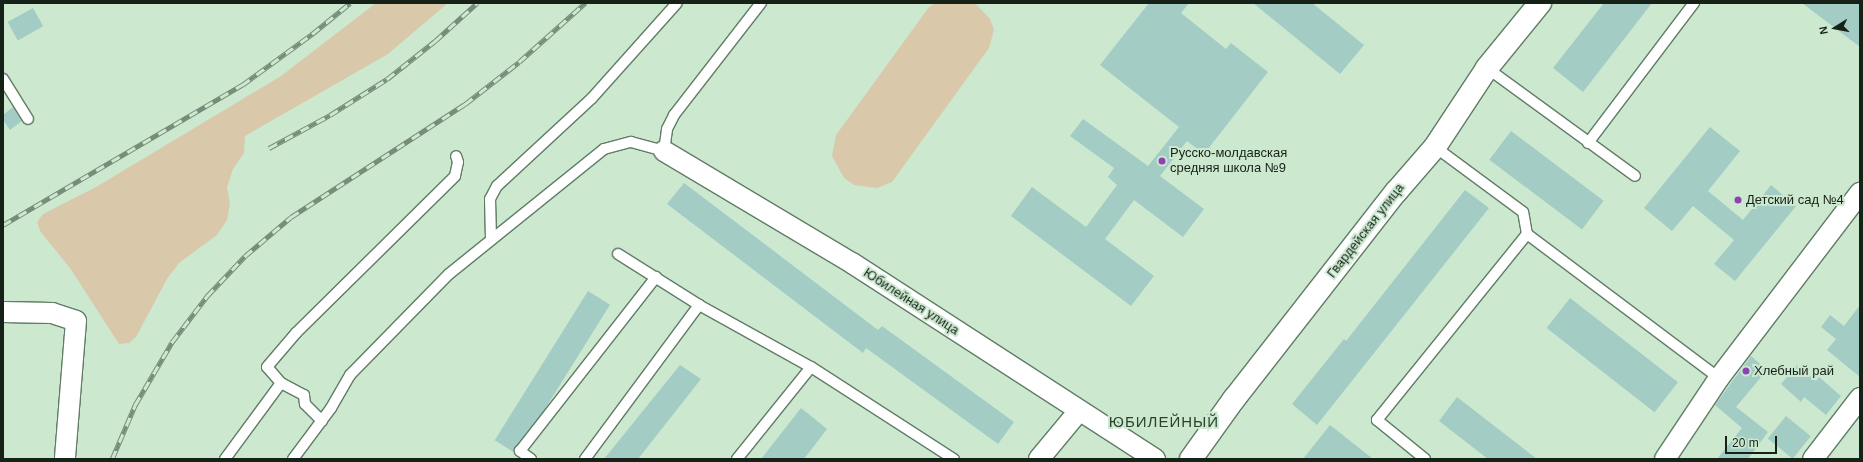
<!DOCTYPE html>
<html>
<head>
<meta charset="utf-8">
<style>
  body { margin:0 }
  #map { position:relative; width:1863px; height:462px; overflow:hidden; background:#cce9d0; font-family:Helvetica,sans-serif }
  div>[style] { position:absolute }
  .green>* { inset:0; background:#d9c9aa }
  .building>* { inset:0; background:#a2ccc4; transform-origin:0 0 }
  .roads { filter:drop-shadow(1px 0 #617c66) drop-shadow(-1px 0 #617c66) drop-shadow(0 1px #617c66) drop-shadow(0 -1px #617c66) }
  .service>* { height:10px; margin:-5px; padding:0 5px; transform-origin:5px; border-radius:5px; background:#fff }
  .minor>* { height:20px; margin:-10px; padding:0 10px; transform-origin:10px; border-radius:10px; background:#fff }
  .tertiary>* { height:22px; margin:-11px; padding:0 11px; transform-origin:11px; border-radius:11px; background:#fff }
  .rail>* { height:4.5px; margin-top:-2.25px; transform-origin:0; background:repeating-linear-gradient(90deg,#cce9d0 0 9px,#778c7a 0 18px); box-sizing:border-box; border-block:1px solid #778c7a }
  .dots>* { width:11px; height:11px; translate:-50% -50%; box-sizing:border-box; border:2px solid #cce9d0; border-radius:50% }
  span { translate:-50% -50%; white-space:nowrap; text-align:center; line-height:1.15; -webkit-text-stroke:4px #cce9d0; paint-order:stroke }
  .poi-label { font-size:13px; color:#162118 }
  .left { translate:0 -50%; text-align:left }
  .street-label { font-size:13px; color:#162118 }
  .quarter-label { font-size:15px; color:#2a422e; letter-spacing:1px }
  .frame { position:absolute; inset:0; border:4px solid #162118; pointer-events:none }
  .north { position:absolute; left:1815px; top:8px; width:40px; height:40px; -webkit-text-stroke:3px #cce9d0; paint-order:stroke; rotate:259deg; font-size:11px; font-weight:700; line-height:16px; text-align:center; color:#162118 }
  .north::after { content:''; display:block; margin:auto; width:14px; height:18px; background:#162118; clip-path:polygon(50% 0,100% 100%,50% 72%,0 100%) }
  .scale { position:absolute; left:1725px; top:436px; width:52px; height:18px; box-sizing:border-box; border:2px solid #162118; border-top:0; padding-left:5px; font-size:12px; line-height:14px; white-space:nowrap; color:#162118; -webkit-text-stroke:3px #cce9d0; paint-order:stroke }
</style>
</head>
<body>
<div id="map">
  <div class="green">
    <div style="clip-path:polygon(376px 3px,448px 3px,388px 54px,245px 136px,244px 153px,233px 169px,227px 187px,230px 203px,227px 220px,217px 235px,179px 263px,167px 279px,136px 337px,129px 343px,119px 344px,70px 268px,40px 231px,37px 222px,43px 214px,96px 187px,281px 76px)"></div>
    <div style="clip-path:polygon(936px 3px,975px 3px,990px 19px,994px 30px,989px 48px,892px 182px,877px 188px,854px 185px,844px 178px,832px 156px,836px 135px,929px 7px)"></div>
  </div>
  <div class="building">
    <div style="clip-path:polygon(1149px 3px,1189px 3px,1181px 13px,1226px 49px,1231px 43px,1268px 72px,1204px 154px,1187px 141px,1160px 176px,1204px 209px,1183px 237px,1134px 200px,1105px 239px,1154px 276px,1131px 306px,1011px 216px,1032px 187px,1086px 227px,1117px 185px,1108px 177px,1114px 168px,1070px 136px,1083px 119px,1148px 166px,1179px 127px,1100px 65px)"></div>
    <div style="clip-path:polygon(1253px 3px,1312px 3px,1364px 45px,1340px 74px)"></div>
    <div style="clip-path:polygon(1604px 3px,1652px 3px,1583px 92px,1553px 68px)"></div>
    <div style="clip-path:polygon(1802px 3px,1860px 3px,1860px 47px)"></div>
    <div style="left:33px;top:8px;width:21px;height:29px;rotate:61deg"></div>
    <div style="clip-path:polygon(13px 107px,22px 121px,10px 130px,3px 120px,3px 115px)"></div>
    <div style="clip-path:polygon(1710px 127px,1740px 151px,1708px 191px,1743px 220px,1771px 185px,1796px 206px,1735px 281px,1714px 264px,1734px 240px,1693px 206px,1672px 231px,1644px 208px)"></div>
    <div style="left:1511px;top:131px;width:116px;height:36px;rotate:37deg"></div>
    <div style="clip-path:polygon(684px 183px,878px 330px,882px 326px,1014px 422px,998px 444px,866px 348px,863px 353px,667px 204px)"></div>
    <div style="clip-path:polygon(1465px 190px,1489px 208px,1317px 425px,1292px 404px,1344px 339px,1346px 341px)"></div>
    <div style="left:588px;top:291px;width:26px;height:176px;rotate:32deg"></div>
    <div style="left:1570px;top:298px;width:137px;height:38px;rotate:38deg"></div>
    <div style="clip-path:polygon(1860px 305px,1860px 377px,1827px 350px,1836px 339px,1821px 327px,1830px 315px,1844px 326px)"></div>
    <div style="clip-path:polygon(1751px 356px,1767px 370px,1736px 407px,1768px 432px,1748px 459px,1717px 459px,1742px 428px,1715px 405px)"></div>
    <div style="clip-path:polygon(680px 365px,701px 379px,638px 459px,604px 459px)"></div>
    <div style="clip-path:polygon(1797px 365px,1816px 381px,1819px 377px,1841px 396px,1826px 415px,1804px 397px,1801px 402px,1781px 384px)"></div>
    <div style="clip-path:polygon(1457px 397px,1537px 459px,1488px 459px,1439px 421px)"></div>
    <div style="clip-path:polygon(801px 408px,827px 429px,804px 459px,761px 459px)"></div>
    <div style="left:1786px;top:416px;width:32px;height:29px;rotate:39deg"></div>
    <div style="clip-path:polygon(1330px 425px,1373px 459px,1303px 459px)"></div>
  </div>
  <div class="roads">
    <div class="service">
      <div style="left:1487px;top:68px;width:183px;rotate:36.1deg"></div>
      <div style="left:3px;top:79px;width:47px;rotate:58deg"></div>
      <div style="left:1588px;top:143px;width:176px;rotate:-52.9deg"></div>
      <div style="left:1527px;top:234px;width:240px;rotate:36.9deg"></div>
      <div style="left:491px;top:239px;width:40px;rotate:-91.4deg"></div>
      <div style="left:490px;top:199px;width:15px;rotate:-62deg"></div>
      <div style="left:497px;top:186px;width:129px;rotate:-42.8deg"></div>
      <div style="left:592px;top:98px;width:127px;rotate:-48.2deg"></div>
      <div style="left:618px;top:254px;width:96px;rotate:32.2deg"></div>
      <div style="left:699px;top:305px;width:128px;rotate:29deg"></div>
      <div style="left:281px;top:383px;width:26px;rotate:28deg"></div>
      <div style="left:304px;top:395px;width:9px;rotate:84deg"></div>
      <div style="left:305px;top:404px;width:24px;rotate:45deg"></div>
      <div style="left:225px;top:459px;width:94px;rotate:-53.6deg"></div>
      <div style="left:281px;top:383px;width:21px;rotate:-131deg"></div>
      <div style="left:267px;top:367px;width:45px;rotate:-49.5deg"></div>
      <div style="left:296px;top:333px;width:223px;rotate:-44.6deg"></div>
      <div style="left:455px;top:176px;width:14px;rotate:-78deg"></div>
      <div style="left:458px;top:162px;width:6px;rotate:-108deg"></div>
      <div style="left:293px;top:459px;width:64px;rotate:-53.3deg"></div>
      <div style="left:331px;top:408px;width:38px;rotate:-60deg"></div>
      <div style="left:350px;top:375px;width:141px;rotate:-45.6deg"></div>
      <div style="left:449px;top:274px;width:199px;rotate:-38.9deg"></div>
      <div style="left:604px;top:149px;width:28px;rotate:-15deg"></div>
      <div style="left:631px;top:142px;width:34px;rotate:15deg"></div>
      <div style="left:664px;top:151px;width:22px;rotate:-82deg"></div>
      <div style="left:667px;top:129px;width:16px;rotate:-63deg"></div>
      <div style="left:674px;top:115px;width:142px;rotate:-52.2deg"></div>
      <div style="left:531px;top:459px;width:14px;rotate:-144deg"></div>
      <div style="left:520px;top:451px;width:221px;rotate:-52deg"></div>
      <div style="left:585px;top:459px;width:192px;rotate:-53.5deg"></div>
      <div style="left:737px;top:459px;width:118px;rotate:-51.2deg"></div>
      <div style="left:811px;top:367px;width:170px;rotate:32.8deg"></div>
      <div style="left:1425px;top:459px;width:62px;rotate:-140.9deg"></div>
      <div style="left:1377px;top:420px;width:239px;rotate:-51.1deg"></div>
      <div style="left:1527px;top:234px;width:22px;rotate:-100deg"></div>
      <div style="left:1523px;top:212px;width:109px;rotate:-143.5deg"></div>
    </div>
    <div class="minor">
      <div style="left:664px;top:151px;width:219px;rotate:30.8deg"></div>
      <div style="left:852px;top:263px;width:361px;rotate:32.9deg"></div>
      <div style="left:3px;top:312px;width:49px;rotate:1.2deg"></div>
      <div style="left:52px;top:313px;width:25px;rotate:18deg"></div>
      <div style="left:76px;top:321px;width:138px;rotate:94.6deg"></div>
      <div style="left:1039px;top:459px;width:61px;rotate:-50.3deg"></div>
      <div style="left:1665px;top:459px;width:97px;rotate:-56.3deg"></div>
      <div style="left:1719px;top:378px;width:233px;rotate:-52.7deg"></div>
      <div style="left:1813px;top:459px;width:77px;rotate:-52.4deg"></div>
    </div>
    <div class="tertiary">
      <div style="left:1191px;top:459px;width:74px;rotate:-54.4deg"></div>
      <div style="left:1234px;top:399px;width:263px;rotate:-52deg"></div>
      <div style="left:1396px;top:192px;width:60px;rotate:-49.1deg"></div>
      <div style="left:1435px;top:147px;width:95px;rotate:-56.6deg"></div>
      <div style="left:1487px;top:68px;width:84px;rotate:-50.8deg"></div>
    </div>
  </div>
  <div class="rail">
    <div style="left:269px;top:148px;width:69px;rotate:-28.4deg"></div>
    <div style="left:330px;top:115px;width:67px;rotate:-32.3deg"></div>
    <div style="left:387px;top:79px;width:61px;rotate:-38.4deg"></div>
    <div style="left:435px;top:41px;width:57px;rotate:-42.1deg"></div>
    <div style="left:3px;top:225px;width:277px;rotate:-30.4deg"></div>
    <div style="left:242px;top:85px;width:87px;rotate:-36.1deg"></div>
    <div style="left:312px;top:34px;width:49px;rotate:-39.2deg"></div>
    <div style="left:112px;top:459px;width:59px;rotate:-66.9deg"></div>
    <div style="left:135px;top:405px;width:73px;rotate:-59.6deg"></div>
    <div style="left:172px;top:342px;width:58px;rotate:-52.7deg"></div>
    <div style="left:207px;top:296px;width:55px;rotate:-46.5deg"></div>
    <div style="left:245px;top:256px;width:60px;rotate:-40.3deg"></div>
    <div style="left:291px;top:217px;width:207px;rotate:-33deg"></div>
    <div style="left:465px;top:104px;width:68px;rotate:-37.9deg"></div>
    <div style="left:519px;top:62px;width:89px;rotate:-41.8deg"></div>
  </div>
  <div class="dots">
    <div style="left:1162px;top:161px;background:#8d41b3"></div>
    <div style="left:1738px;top:200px;background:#8d41b3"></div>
    <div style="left:1746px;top:371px;background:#8d41b3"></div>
  </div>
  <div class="poi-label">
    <span class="left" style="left:1170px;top:161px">Русско-молдавская<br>средняя школа №9</span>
    <span class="left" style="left:1746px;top:200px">Детский сад №4</span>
    <span class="left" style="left:1754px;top:371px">Хлебный рай</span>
  </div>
  <div class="street-label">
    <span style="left:1366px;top:231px;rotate:-52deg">Гвардейская улица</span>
    <span style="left:911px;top:302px;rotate:33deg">Юбилейная улица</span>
  </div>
  <div class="quarter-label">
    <span style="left:1164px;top:422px">ЮБИЛЕЙНЫЙ</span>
  </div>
  <div class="frame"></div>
  <div class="north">N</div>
  <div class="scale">20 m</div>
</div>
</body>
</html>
